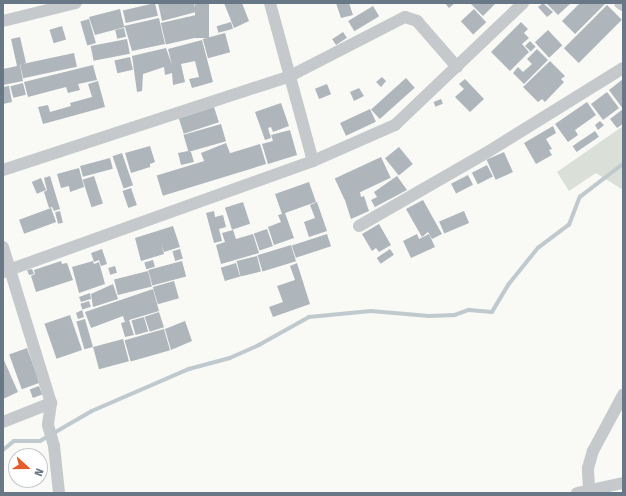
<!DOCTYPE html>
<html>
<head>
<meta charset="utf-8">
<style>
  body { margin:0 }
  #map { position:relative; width:626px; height:496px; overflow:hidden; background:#f9f9f6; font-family:"Fira Sans",sans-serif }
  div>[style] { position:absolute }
  .green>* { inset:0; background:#dae0d7 }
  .stream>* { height:3.5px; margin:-1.75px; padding:0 1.75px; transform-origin:1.75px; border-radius:1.75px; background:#bfc9ce }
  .building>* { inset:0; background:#aeb5bb; transform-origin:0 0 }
  .street>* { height:12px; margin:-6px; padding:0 6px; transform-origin:6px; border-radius:6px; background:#c5c9cc }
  span { translate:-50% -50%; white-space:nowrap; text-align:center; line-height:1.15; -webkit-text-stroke:4px #fff; paint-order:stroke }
  .frame { position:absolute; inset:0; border:4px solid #687887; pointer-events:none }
  .north { position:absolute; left:8px; top:448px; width:40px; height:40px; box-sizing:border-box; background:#fff; border:1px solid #c3c9cf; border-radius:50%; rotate:111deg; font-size:11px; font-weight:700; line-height:16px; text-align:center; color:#687887 }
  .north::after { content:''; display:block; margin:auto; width:14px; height:18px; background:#e35d2c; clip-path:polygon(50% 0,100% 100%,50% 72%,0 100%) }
</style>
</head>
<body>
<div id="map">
  <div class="green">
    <div style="clip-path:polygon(623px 126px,623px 190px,596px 173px,569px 191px,557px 172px)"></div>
  </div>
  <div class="stream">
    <div style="left:3px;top:450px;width:14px;rotate:-39deg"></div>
    <div style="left:14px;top:441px;width:26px"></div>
    <div style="left:40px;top:441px;width:60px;rotate:-30deg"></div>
    <div style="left:92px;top:411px;width:106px;rotate:-23.4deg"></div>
    <div style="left:189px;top:369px;width:42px;rotate:-15deg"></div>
    <div style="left:230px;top:358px;width:32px;rotate:-24deg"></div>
    <div style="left:259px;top:345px;width:57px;rotate:-29.2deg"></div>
    <div style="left:309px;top:317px;width:62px;rotate:-5.5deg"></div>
    <div style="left:371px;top:311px;width:58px;rotate:4.9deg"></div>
    <div style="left:429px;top:316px;width:26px;rotate:-2deg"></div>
    <div style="left:455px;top:315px;width:15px;rotate:-20deg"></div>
    <div style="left:469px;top:310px;width:23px;rotate:5deg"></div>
    <div style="left:492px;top:312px;width:31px;rotate:-59deg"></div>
    <div style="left:508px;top:285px;width:48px;rotate:-51deg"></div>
    <div style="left:538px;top:248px;width:39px;rotate:-37deg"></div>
    <div style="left:569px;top:225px;width:30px;rotate:-69deg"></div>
    <div style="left:580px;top:197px;width:54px;rotate:-37.5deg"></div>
  </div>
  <div class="building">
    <div style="left:155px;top:3px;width:13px;height:33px;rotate:77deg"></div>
    <div style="clip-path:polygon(158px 3px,194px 3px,196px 12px,162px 21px)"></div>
    <div style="left:195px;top:3px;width:14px;height:35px"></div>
    <div style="clip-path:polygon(224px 3px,242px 3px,249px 21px,234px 28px)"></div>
    <div style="clip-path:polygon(336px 3px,349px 3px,353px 15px,341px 18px)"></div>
    <div style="clip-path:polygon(445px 3px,455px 3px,449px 8px)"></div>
    <div style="clip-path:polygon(470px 3px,494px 3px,495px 4px,483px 16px)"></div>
    <div style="clip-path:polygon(543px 3px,553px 12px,547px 17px,538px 7px)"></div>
    <div style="clip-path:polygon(546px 3px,571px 3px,558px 15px)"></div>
    <div style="clip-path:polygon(580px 3px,606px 3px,575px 34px,562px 21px)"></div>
    <div style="left:607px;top:5px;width:21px;height:61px;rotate:45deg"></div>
    <div style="left:373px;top:6px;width:12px;height:29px;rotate:59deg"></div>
    <div style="clip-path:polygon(120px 9px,124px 26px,159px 18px,165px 44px,132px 51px,125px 27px,95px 35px,89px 17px)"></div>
    <div style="left:474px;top:9px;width:18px;height:18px;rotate:47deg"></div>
    <div style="left:196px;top:15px;width:22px;height:36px;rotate:77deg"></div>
    <div style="left:89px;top:19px;width:25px;height:9px;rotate:74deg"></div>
    <div style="left:231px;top:22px;width:7px;height:15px;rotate:74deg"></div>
    <div style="clip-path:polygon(521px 22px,528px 29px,524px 33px,529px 38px,522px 44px,529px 52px,510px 71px,491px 52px)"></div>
    <div style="left:62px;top:26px;width:14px;height:13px;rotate:73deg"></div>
    <div style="left:124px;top:28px;width:9px;height:9px;rotate:77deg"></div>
    <div style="left:548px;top:30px;width:21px;height:18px;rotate:47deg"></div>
    <div style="left:343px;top:32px;width:7px;height:13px;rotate:56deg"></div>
    <div style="left:225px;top:33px;width:20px;height:23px;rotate:75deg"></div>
    <div style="clip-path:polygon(20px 37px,26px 63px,20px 65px,23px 81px,3px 85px,3px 69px,17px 66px,11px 39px)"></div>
    <div style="left:127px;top:39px;width:15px;height:37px;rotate:79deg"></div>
    <div style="clip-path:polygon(202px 40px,213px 82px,192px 88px,189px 79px,199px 77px,195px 61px,181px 64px,185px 82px,173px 85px,172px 73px,165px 75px,164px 67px,143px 74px,142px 91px,137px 92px,132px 56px,166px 48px,172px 65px,168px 49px)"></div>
    <div style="left:530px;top:41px;width:8px;height:7px;rotate:45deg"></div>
    <div style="clip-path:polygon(537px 49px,548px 60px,524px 84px,513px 73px,518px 67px,523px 72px,532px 64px,527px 59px)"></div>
    <div style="left:74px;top:53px;width:14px;height:55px;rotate:78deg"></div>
    <div style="left:130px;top:57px;width:13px;height:16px;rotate:77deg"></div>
    <div style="clip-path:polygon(550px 61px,565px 76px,561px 79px,564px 82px,545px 102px,542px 99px,538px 102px,523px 87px)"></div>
    <div style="clip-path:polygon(93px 65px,97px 80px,78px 84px,80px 90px,68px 93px,66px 87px,28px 97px,24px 82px)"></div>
    <div style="clip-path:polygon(382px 77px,386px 81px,381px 87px,376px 82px)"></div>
    <div style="left:406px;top:78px;width:13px;height:47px;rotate:48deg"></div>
    <div style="clip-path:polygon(465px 79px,484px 99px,470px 112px,455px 97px,464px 89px,459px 84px)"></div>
    <div style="clip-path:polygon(623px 79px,623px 109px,609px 90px)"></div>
    <div style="clip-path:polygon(98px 81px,105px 107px,43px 124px,38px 107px,48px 105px,50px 112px,71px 106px,70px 103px,92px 97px,88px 84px)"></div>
    <div style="left:23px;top:83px;width:12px;height:13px;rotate:76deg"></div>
    <div style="left:327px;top:84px;width:11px;height:13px;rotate:68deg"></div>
    <div style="clip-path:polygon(9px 86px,12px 102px,3px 104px,3px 87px)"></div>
    <div style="clip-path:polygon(359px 88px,364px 96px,354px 101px,350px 92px)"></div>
    <div style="left:607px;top:92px;width:20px;height:20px;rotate:53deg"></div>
    <div style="left:441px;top:99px;width:5px;height:8px;rotate:68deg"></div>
    <div style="clip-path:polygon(587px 102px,596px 115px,575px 130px,578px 135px,568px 142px,555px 124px)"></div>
    <div style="clip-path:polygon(281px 103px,289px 126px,273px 132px,271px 127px,268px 128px,271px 138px,265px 140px,255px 112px)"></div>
    <div style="left:214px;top:107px;width:16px;height:37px;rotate:72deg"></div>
    <div style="left:370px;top:109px;width:14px;height:33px;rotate:65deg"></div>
    <div style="clip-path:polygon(623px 109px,623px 124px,617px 128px,610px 119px)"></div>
    <div style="clip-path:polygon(600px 121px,604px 125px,598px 130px,595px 125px)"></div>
    <div style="left:221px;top:124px;width:18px;height:39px;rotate:74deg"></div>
    <div style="clip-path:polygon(553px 126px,556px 133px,546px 139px,552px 149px,549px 150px,552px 155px,536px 164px,524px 143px)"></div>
    <div style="clip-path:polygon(290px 130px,297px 155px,268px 164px,262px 144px,273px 141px,271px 135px)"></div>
    <div style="left:595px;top:131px;width:7px;height:27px;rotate:56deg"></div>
    <div style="left:226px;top:143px;width:11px;height:27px;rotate:68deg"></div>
    <div style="left:260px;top:144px;width:21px;height:108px;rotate:73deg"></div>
    <div style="clip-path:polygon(150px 146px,155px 162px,150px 164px,150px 167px,131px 173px,125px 153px)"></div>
    <div style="left:399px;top:147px;width:22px;height:18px;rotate:51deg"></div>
    <div style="clip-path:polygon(188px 151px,191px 152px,194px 162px,181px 165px,178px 153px)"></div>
    <div style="left:504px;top:152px;width:22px;height:19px;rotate:66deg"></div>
    <div style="left:122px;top:153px;width:34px;height:10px;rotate:71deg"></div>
    <div style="left:381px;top:157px;width:23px;height:51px;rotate:65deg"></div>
    <div style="left:110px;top:158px;width:11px;height:31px;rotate:75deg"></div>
    <div style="left:487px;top:165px;width:13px;height:17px;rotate:63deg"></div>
    <div style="clip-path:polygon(79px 168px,84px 187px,70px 192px,69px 186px,61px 188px,57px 174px)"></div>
    <div style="left:468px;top:175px;width:11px;height:19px;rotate:63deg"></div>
    <div style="clip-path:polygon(50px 176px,60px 209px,54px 211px,52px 207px,49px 208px,44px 192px,47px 190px,44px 178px)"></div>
    <div style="left:94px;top:176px;width:29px;height:12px;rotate:72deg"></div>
    <div style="clip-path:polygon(397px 176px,407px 190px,375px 207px,371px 200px,377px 197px,374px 192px)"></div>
    <div style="left:41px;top:178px;width:13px;height:10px;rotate:67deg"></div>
    <div style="clip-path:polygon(309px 182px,316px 202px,285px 213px,294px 238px,274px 245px,268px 227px,281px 222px,278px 215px,282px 214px,275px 194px)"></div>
    <div style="left:131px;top:188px;width:18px;height:9px;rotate:71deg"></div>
    <div style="clip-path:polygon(360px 192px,361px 197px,364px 196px,369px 211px,351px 219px,344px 197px)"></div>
    <div style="clip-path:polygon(423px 200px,442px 234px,432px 239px,428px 232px,422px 237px,406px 209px)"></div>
    <div style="left:243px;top:202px;width:23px;height:19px;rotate:72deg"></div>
    <div style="clip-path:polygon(317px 202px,327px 231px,309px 237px,304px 222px,315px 218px,310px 205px)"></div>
    <div style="left:51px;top:208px;width:15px;height:34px;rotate:70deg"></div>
    <div style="left:60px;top:211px;width:12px;height:5px;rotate:76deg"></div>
    <div style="clip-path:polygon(214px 211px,215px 217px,223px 215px,226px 227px,219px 229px,222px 241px,214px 243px,206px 213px)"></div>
    <div style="left:464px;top:211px;width:13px;height:27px;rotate:67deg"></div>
    <div style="clip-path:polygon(379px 224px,391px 245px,379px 252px,376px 248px,372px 251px,362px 234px)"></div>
    <div style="clip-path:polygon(173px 226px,180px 247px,164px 252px,161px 243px,164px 254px,141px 261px,135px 238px)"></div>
    <div style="left:267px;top:229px;width:18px;height:14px;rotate:71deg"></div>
    <div style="clip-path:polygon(233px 230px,236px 239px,253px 234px,259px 253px,221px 264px,216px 245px,225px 242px,222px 233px)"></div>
    <div style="left:327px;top:234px;width:13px;height:37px;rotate:72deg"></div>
    <div style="clip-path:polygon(417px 234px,419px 239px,429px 234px,435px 247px,411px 258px,403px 241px)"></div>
    <div style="left:291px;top:245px;width:17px;height:35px;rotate:73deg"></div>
    <div style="clip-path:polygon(102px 249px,107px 264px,101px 266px,99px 260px,94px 262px,91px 253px)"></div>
    <div style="left:180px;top:249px;width:10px;height:8px;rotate:73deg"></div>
    <div style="left:390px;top:249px;width:7px;height:16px;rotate:56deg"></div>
    <div style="left:257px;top:256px;width:16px;height:21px;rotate:76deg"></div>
    <div style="left:153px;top:260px;width:7px;height:9px;rotate:74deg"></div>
    <div style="clip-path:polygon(61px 261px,62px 264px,67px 263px,73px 280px,36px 292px,31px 276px,35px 274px,34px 270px)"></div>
    <div style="clip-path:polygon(93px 261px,94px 264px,99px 262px,105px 284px,79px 293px,72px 267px)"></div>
    <div style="left:182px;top:261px;width:16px;height:35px;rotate:75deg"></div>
    <div style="left:236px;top:263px;width:14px;height:16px;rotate:73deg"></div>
    <div style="clip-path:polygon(297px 263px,310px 304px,273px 317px,269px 307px,283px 302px,277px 286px,295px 280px,290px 266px)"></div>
    <div style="left:115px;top:266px;width:7px;height:7px;rotate:74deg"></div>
    <div style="clip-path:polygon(32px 269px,34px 274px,29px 275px,27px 270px)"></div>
    <div style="left:148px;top:271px;width:16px;height:35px;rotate:76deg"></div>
    <div style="left:174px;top:281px;width:18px;height:22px;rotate:74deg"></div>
    <div style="clip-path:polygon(113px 284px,118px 299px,93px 307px,91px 294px)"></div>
    <div style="clip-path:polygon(153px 289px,159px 311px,129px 320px,134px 335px,125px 337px,121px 323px,125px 322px,123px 316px,91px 328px,85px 312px)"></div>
    <div style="clip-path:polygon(90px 293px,91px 299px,81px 302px,79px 297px)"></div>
    <div style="left:89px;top:301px;width:6px;height:9px;rotate:72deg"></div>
    <div style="clip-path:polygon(82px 310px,84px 317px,78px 319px,76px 313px)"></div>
    <div style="left:159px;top:312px;width:16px;height:15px;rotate:72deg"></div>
    <div style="left:70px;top:315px;width:37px;height:27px;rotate:71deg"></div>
    <div style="left:144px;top:317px;width:15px;height:13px;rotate:74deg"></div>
    <div style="left:85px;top:319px;width:29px;height:9px;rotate:74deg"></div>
    <div style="clip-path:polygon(185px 321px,192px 341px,171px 350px,165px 329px)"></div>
    <div style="left:164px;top:329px;width:22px;height:41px;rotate:74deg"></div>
    <div style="left:123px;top:339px;width:23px;height:31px;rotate:75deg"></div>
    <div style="left:27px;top:348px;width:37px;height:19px;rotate:70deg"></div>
    <div style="clip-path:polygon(3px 358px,18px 392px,3px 399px)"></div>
    <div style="left:39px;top:386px;width:9px;height:10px;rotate:69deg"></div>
  </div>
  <div class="street">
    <div style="left:270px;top:3px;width:164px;rotate:74.8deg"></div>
    <div style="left:620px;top:3px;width:4px;rotate:34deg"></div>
    <div style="left:3px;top:21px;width:75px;rotate:-13.9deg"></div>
    <div style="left:3px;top:170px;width:302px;rotate:-18.1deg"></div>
    <div style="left:290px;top:76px;width:129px;rotate:-27.2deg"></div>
    <div style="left:405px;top:17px;width:13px;rotate:18deg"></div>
    <div style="left:417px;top:21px;width:61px;rotate:49deg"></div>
    <div style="left:359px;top:226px;width:146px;rotate:-29.9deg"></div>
    <div style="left:486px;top:153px;width:161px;rotate:-31.8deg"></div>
    <div style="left:3px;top:247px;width:163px;rotate:72.9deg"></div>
    <div style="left:51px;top:403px;width:22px;rotate:98deg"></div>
    <div style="left:48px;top:425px;width:22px;rotate:74deg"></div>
    <div style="left:54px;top:446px;width:47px;rotate:83.9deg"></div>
    <div style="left:3px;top:272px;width:329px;rotate:-19.7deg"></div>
    <div style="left:313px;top:161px;width:90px;rotate:-23.7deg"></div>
    <div style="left:395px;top:125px;width:177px;rotate:-43.6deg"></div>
    <div style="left:3px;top:422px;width:52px;rotate:-21.6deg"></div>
    <div style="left:589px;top:489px;width:21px;rotate:-93deg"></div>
    <div style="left:588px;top:468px;width:18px;rotate:-74deg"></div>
    <div style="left:593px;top:451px;width:64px;rotate:-61.8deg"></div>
    <div style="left:577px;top:493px;width:47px;rotate:-12.3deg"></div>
  </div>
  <div class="frame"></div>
  <div class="north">N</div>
</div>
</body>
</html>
